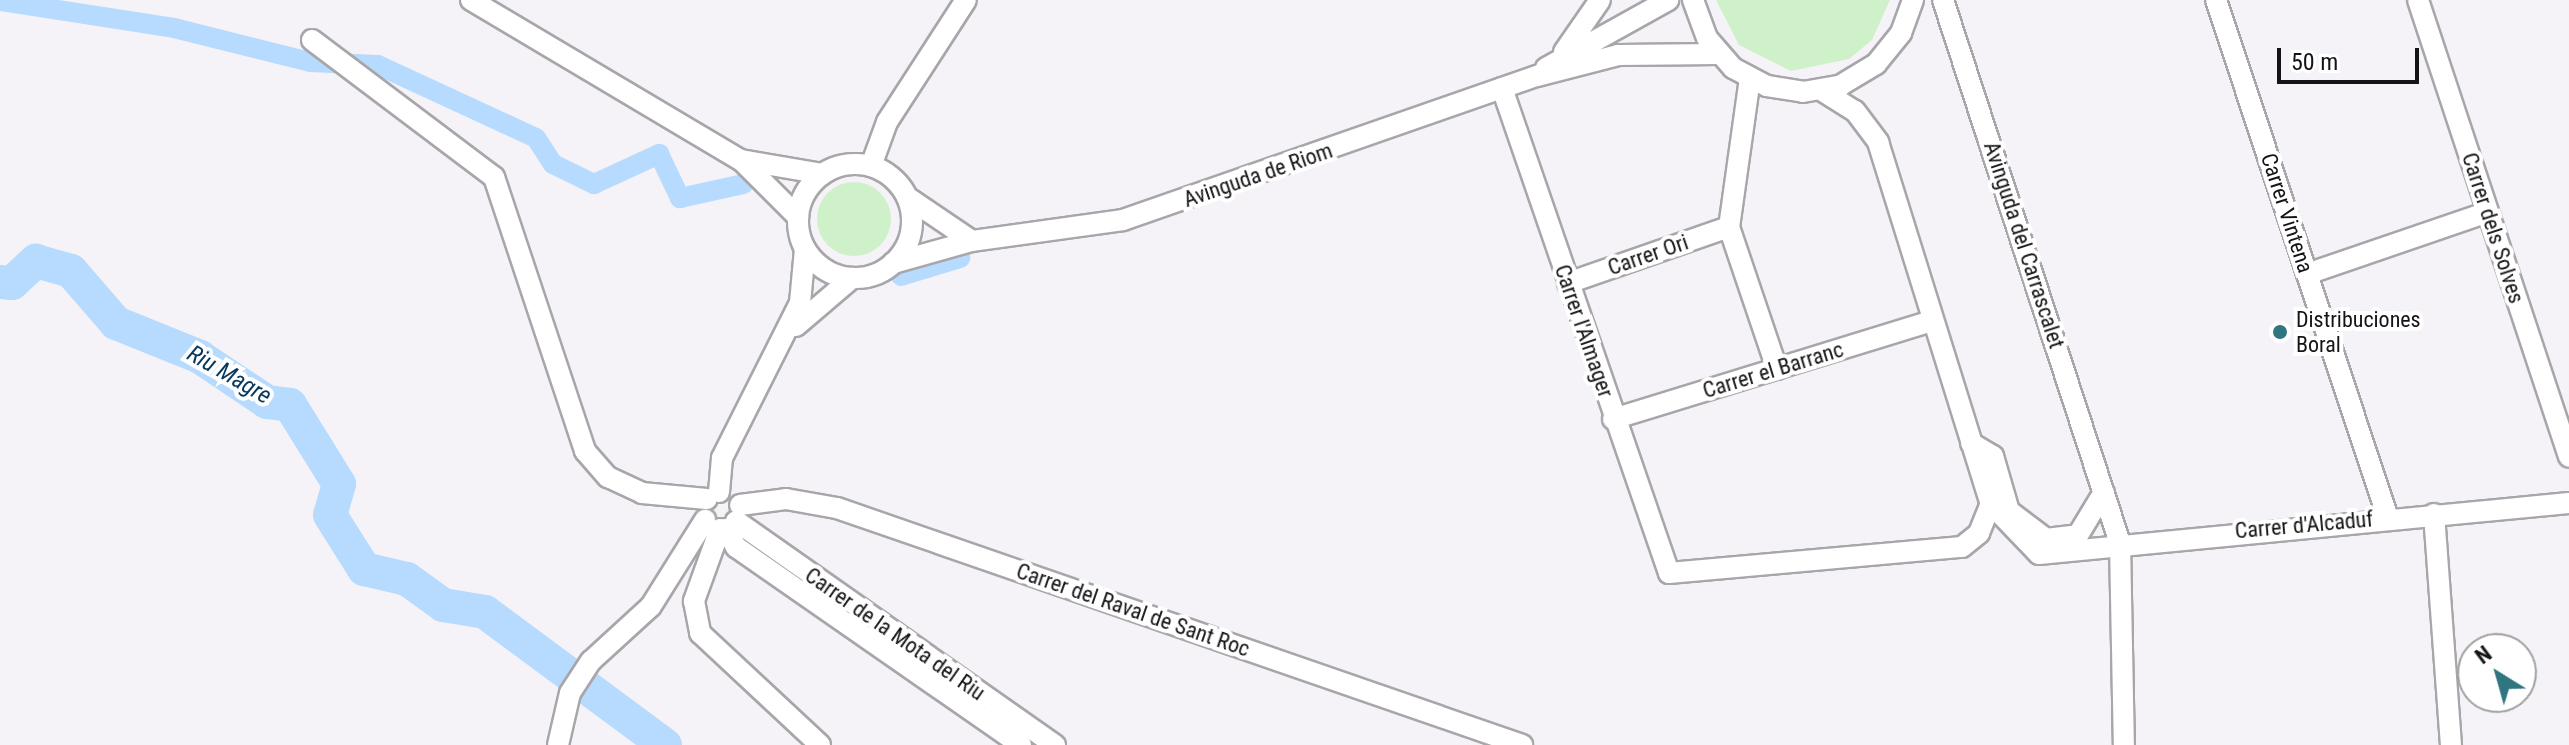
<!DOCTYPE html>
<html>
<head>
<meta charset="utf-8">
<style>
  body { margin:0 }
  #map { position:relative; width:2569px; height:745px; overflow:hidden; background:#f5f3f7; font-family:"Roboto Condensed",sans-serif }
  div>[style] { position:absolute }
  .green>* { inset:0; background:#cef1c9 }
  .round { border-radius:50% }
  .canal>* { height:20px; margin:-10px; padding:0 10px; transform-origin:10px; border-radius:10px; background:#b6dbfe }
  .river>* { height:34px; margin:-17px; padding:0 17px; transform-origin:17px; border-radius:17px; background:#b6dbfe }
  .roads { filter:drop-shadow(2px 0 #a8a6aa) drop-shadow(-2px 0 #a8a6aa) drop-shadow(0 2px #a8a6aa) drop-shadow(0 -2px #a8a6aa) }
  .minor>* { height:20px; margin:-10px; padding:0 10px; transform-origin:10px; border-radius:10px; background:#fff }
  .minor>.ring { margin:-10px; padding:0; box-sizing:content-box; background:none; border:20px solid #fff; border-radius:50% }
  .dots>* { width:22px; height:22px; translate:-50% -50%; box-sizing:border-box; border:4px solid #fff; border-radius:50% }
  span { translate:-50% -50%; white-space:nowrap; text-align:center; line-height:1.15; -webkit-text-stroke:8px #fff; paint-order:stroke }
  .street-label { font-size:22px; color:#141315 }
  .poi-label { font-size:22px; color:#141315 }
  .left { translate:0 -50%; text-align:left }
  .water-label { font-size:24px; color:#08385c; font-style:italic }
  .north { position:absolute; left:2457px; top:633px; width:80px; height:80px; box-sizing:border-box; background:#fff; border:2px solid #a1a1a1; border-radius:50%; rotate:323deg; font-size:22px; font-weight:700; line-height:32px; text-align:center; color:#141315 }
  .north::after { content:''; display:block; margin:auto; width:28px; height:36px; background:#2f7681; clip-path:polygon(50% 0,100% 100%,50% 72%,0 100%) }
  .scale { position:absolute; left:2277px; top:48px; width:142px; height:36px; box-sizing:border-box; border:4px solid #141315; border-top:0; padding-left:10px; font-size:24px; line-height:28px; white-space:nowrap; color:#141315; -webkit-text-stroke:6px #fff; paint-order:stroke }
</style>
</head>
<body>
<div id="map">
  <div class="green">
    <div style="clip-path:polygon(1716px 0,1890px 0,1872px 40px,1849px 59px,1791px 71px,1739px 45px)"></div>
    <div class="round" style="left:817px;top:182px;width:74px;height:74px"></div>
  </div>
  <div class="canal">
    <div style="left:0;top:1px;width:176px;rotate:8.8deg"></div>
    <div style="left:174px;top:28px;width:140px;rotate:14deg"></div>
    <div style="left:310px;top:62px;width:68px;rotate:2.5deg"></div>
    <div style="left:378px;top:65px;width:174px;rotate:24.8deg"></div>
    <div style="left:536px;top:138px;width:31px;rotate:57deg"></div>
    <div style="left:553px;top:164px;width:46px;rotate:26deg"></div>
    <div style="left:594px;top:184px;width:72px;rotate:-24.8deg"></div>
    <div style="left:659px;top:154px;width:49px;rotate:64.5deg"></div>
    <div style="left:680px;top:198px;width:65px;rotate:-12.5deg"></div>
    <div style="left:901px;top:276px;width:62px;rotate:-17deg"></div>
  </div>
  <div class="river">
    <div style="left:0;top:282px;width:12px;rotate:5deg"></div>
    <div style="left:12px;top:283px;width:33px;rotate:-43deg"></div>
    <div style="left:36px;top:261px;width:36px;rotate:16deg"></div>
    <div style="left:71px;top:271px;width:69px;rotate:49.1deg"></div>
    <div style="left:116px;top:323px;width:91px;rotate:22deg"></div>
    <div style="left:200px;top:357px;width:81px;rotate:33.9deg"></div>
    <div style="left:267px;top:402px;width:23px;rotate:7deg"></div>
    <div style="left:290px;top:405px;width:93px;rotate:58.2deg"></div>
    <div style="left:339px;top:484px;width:32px;rotate:106deg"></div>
    <div style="left:330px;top:515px;width:64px;rotate:57.8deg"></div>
    <div style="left:364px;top:569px;width:44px;rotate:13.1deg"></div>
    <div style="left:407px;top:579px;width:44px;rotate:35.8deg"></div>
    <div style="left:443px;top:605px;width:43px;rotate:9.5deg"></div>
    <div style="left:485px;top:612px;width:224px;rotate:36.5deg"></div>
  </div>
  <div class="roads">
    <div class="minor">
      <div style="left:471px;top:0;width:314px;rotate:30.7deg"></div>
      <div style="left:741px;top:160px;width:81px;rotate:45deg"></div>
      <div style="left:1693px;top:0;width:40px;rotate:69.8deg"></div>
      <div style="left:1707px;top:38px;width:40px;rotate:49deg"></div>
      <div style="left:1733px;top:68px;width:38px;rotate:28deg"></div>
      <div style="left:1767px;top:86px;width:36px;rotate:9deg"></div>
      <div style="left:1803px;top:92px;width:39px;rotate:-10deg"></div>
      <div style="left:1841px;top:85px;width:41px;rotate:-31deg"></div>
      <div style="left:1876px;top:64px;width:40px;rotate:-51deg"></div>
      <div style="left:1901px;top:33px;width:35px;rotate:-70deg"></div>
      <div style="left:1943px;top:0;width:571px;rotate:71.95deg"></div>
      <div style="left:2120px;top:543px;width:202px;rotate:88.9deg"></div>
      <div style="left:2216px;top:0;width:546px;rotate:71.63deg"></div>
      <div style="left:2418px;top:0;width:481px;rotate:71.7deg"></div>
      <div style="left:312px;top:40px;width:228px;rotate:37deg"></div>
      <div style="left:494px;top:177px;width:289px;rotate:71.6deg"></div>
      <div style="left:585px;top:451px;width:35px;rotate:49deg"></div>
      <div style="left:608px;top:477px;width:38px;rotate:25deg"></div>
      <div style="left:642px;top:493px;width:65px;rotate:5.3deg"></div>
      <div style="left:1564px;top:52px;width:63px;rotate:-55.3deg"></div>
      <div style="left:1546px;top:68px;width:140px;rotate:-29.1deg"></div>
      <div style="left:1750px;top:78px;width:150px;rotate:98deg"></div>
      <div style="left:1729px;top:227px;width:150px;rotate:71.3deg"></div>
      <div style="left:1502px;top:88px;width:513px;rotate:71deg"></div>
      <div style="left:1669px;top:573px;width:294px;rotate:-5.1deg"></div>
      <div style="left:1962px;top:547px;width:22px;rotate:-39deg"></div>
      <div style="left:1979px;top:533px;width:31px;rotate:-68deg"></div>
      <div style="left:1821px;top:90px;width:40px;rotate:32deg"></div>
      <div style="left:1855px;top:111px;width:39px;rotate:53deg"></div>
      <div style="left:1878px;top:142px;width:379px;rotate:72.7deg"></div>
      <div style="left:1991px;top:504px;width:69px;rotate:46.2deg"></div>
      <div style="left:2039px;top:554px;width:532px;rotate:-5.5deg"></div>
      <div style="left:741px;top:160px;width:83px;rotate:9.7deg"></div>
      <div class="ring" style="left:798px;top:164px;width:94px;height:94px"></div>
      <div style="left:871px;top:166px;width:47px;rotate:-70deg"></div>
      <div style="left:887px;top:122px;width:145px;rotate:-57.1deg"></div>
      <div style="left:907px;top:197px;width:78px;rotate:34.1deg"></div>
      <div style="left:893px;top:263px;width:82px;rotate:-15.6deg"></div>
      <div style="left:972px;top:241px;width:152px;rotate:-7.9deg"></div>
      <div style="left:1123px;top:220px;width:438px;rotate:-19.2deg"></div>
      <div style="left:1537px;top:76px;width:84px;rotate:-14.5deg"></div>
      <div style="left:1618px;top:55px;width:101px;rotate:-0.6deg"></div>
      <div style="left:2307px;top:274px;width:191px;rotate:-18.9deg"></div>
      <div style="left:1568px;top:283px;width:170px;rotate:-19.2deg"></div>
      <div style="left:796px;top:326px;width:74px;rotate:-40.6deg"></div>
      <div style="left:1613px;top:419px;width:334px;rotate:-17.1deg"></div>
      <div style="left:1971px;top:443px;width:26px;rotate:31deg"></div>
      <div style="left:1993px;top:456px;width:57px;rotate:73.8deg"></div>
      <div style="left:2009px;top:511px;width:46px;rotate:37.1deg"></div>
      <div style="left:2046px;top:539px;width:32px;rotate:-7deg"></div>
      <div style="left:2078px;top:535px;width:50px;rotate:-58.8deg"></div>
      <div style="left:719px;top:492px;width:34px;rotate:-85deg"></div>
      <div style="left:722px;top:458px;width:174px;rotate:-63.3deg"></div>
      <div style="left:800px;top:303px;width:54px;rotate:-84.7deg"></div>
      <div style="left:740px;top:505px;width:46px;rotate:-7.4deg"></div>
      <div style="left:786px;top:499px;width:52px;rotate:10deg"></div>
      <div style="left:837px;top:508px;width:725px;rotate:19.08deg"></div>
      <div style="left:2434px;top:514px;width:232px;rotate:85.8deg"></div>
      <div style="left:736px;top:521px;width:390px;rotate:35.1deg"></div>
      <div style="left:720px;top:529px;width:77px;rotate:109.9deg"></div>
      <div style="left:694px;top:601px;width:33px;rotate:79deg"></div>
      <div style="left:700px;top:633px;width:164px;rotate:43deg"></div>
      <div style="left:726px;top:529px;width:21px;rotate:61deg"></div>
      <div style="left:736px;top:547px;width:347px;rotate:34.8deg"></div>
      <div style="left:558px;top:745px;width:53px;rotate:-77deg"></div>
      <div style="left:570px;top:693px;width:38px;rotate:-57deg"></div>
      <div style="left:591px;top:661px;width:81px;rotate:-42.5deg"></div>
      <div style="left:651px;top:606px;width:102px;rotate:-57.9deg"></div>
    </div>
  </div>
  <div class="dots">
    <div style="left:2280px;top:332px;background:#2f7681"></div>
  </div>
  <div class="street-label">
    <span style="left:1258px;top:175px;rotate:-19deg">Avinguda de Riom</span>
    <span style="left:2287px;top:213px;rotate:72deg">Carrer Vintena</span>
    <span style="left:2493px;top:228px;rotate:72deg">Carrer dels Solves</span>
    <span style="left:2024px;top:245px;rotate:72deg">Avinguda del Carrascalet</span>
    <span style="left:1648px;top:255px;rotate:-19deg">Carrer Ori</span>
    <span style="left:1584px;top:331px;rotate:71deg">Carrer l'Almager</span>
    <span style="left:1773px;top:370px;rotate:-17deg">Carrer el Barranc</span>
    <span style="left:2304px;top:525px;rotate:-5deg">Carrer d'Alcaduf</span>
    <span style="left:1133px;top:610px;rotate:19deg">Carrer del Raval de Sant Roc</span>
    <span style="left:895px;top:634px;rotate:35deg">Carrer de la Mota del Riu</span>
  </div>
  <div class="poi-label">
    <span class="left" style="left:2296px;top:332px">Distribuciones<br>Boral</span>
  </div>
  <div class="water-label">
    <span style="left:229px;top:375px;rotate:30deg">Riu Magre</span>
  </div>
  <div class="north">N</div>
  <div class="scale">50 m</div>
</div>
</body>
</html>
